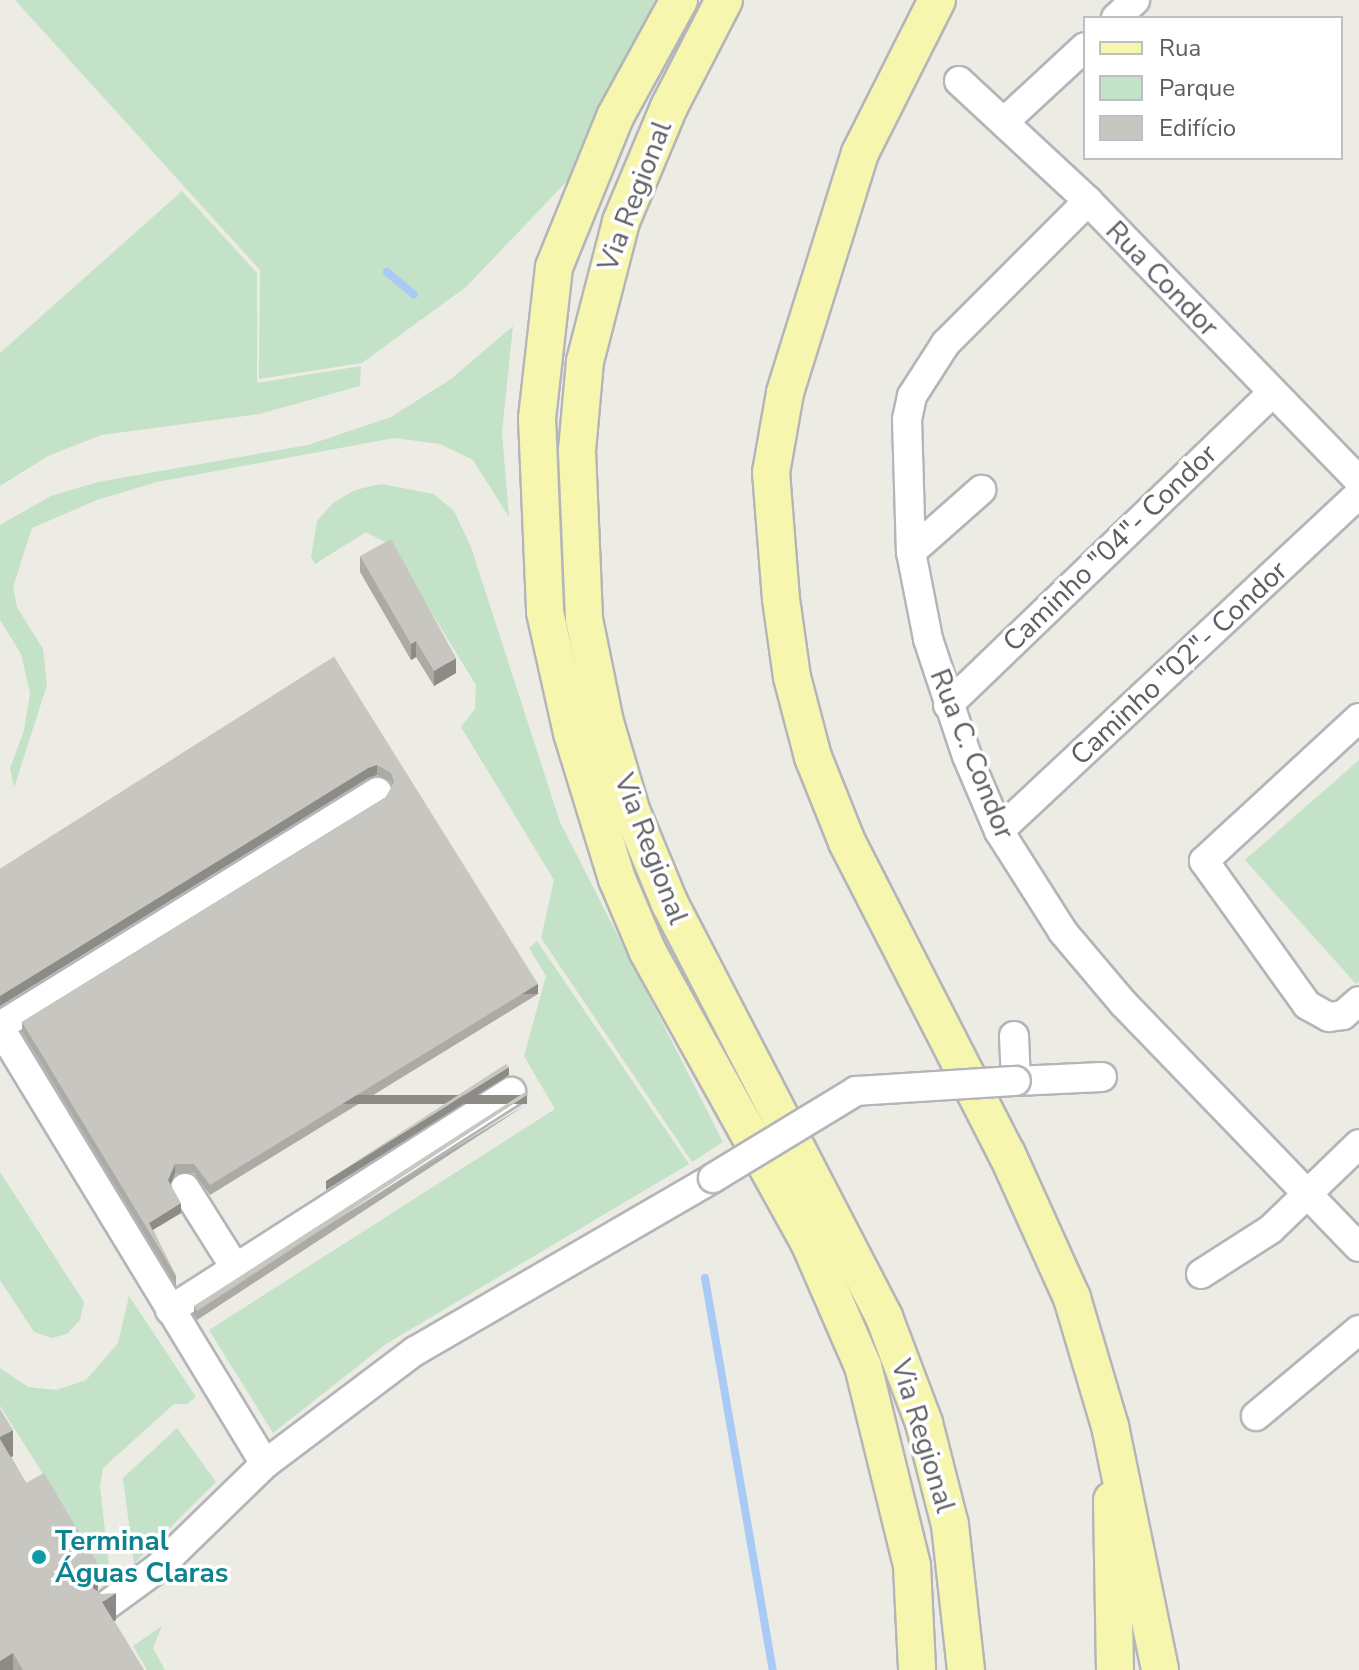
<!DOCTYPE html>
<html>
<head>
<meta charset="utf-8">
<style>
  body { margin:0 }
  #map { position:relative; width:1359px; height:1670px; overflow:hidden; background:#edece4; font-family:"Nunito Sans",sans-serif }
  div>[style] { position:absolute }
  .green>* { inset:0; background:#c3e2c7 }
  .stream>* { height:8px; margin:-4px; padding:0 4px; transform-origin:4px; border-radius:4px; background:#aacaf6 }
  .roads { filter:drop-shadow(2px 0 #b4b5ba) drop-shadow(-2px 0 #b4b5ba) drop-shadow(0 2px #b4b5ba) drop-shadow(0 -2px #b4b5ba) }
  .minor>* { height:28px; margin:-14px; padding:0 14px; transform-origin:14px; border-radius:14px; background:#fff }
  .major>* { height:36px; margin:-18px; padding:0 18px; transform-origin:18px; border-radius:18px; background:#f7f6af }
  .bridges { filter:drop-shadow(2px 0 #b4b5ba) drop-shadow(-2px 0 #b4b5ba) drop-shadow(0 2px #b4b5ba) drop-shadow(0 -2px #b4b5ba) }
  .minor-bridge>* { height:28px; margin:-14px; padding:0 14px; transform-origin:14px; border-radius:14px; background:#fff }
  .wall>* { inset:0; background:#acaaa5 }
  .shaded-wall>* { inset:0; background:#8c8b86; transform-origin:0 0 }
  .building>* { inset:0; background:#c8c6c0 }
  .dots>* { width:22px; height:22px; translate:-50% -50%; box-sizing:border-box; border:4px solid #fff; border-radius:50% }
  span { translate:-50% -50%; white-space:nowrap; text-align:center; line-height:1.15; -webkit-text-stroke:7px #fff; paint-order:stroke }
  .street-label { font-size:28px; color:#5c5e63 }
  .culture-label { font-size:28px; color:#0d838f; font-weight:700 }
  .left { translate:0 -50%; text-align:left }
  .legend { position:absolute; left:1083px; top:16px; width:260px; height:144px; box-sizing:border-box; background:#fff; border:2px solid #bebfc1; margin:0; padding:10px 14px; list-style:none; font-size:24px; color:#5c5e63 }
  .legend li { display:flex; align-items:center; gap:16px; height:40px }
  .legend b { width:40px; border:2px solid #bebfc1 }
</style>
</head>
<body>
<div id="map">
  <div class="green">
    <div style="clip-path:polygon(15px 0,655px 0,570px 178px,466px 287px,362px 363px,259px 379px,260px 270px)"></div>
    <div style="clip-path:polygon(182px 191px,257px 273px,257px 383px,361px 366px,360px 386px,259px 414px,101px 435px,48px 456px,0 486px,0 353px)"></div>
    <div style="clip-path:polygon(513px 326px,502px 432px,509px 517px,473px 460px,440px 444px,394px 438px,157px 482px,97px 500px,32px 528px,13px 587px,17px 607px,43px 649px,47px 685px,14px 788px,10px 768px,24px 731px,30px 693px,21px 654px,0 620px,0 525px,51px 496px,98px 482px,308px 445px,391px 417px,451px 379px)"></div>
    <div style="clip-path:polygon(381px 484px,434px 494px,454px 511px,471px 547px,560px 822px,723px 1142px,692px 1162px,541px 938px,554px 880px,461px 727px,475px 709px,476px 685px,390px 545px,366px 532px,315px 564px,311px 557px,317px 521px,333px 503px,355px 490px)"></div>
    <div style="clip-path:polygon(1359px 760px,1359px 981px,1356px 984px,1245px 860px)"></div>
    <div style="clip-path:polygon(537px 941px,689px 1164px,386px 1344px,273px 1433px,209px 1330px,555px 1109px,524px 1056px,546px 976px,529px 948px)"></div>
    <div style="clip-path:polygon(0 1172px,84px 1302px,80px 1320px,67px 1334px,52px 1338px,34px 1332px,0 1280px)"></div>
    <div style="clip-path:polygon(129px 1296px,196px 1397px,187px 1404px,174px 1404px,103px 1468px,100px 1486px,111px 1584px,104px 1589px,45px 1493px,52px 1488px,0 1406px,0 1368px,28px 1387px,56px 1390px,86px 1380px,118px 1343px)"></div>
    <div style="clip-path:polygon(177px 1428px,216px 1482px,134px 1564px,123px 1478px)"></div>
    <div style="clip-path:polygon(162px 1626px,153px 1648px,165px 1670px,147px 1670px,133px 1646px)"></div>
  </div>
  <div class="stream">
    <div style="left:387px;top:272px;width:35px;rotate:40deg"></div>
    <div style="left:705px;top:1278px;width:398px;rotate:80.2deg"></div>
  </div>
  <div class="roads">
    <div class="minor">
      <div style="left:1116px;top:18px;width:26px;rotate:-43deg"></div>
      <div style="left:959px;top:81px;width:176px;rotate:42.9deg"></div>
      <div style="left:1088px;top:201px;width:390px;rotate:45.9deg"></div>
      <div style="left:1004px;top:122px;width:110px;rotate:-42.8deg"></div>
      <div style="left:1088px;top:201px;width:201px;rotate:135deg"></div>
      <div style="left:946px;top:343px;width:63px;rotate:122.7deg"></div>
      <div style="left:912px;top:396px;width:24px;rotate:102deg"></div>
      <div style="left:907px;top:419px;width:133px;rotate:88.3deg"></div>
      <div style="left:911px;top:552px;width:89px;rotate:78.9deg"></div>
      <div style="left:928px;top:639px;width:123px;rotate:71.6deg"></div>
      <div style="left:967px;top:756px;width:82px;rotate:66.9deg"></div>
      <div style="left:999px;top:831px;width:120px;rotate:57.6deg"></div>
      <div style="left:1063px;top:932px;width:93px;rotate:49.8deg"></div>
      <div style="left:1123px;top:1003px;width:339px;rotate:46deg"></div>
      <div style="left:911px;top:552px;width:94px;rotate:-41.5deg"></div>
      <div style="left:948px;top:705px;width:451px;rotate:-43.9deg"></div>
      <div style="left:1359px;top:718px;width:211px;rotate:137.3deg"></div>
      <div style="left:1204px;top:861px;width:177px;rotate:54.4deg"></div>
      <div style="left:1307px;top:1005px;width:25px;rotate:29deg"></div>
      <div style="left:1329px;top:1017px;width:14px;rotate:-8deg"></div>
      <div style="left:1343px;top:1015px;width:21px;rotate:-41deg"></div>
      <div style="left:999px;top:831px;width:493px;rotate:-43.1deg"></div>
      <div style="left:0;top:1026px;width:444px;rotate:-31.8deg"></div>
      <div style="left:0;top:1028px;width:510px;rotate:58.71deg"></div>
      <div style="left:1014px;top:1036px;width:45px;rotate:87.5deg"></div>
      <div style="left:1016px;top:1081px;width:86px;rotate:-2.7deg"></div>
      <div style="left:185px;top:1188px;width:96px;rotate:57.8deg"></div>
      <div style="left:1201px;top:1274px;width:83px;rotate:-32.7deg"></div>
      <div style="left:1271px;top:1229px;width:122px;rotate:-44deg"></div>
      <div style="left:170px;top:1310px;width:405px;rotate:-32.6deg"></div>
      <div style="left:1256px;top:1416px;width:134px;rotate:-39.9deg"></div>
      <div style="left:107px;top:1605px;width:64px;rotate:-36.2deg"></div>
      <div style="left:159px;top:1567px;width:148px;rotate:-44.2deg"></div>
      <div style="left:265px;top:1464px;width:188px;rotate:-37deg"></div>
      <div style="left:415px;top:1351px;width:345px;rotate:-30.1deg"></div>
    </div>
    <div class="major">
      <div style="left:679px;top:0;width:133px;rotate:118.7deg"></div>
      <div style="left:615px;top:117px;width:162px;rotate:112.1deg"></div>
      <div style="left:554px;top:267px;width:152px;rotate:96.4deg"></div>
      <div style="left:537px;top:418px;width:194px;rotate:87.6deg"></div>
      <div style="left:545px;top:612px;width:124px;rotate:77.4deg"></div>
      <div style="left:572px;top:733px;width:153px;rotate:72.9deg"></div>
      <div style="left:617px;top:879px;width:79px;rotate:67deg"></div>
      <div style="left:648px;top:952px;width:332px;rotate:61deg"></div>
      <div style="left:809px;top:1242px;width:135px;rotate:66.5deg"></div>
      <div style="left:863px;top:1366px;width:206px;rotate:76.2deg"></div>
      <div style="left:912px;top:1566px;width:104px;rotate:87.2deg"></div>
      <div style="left:724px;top:0;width:120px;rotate:117.2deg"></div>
      <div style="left:669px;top:107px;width:125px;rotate:112.7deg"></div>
      <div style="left:621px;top:222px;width:144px;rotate:104.5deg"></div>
      <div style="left:585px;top:361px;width:90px;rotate:95.1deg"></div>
      <div style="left:577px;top:451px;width:168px;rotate:87.6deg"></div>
      <div style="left:584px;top:619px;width:105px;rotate:78.5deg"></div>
      <div style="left:605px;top:722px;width:92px;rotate:73.5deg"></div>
      <div style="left:631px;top:810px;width:102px;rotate:67.5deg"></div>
      <div style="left:670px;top:904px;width:465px;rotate:62.6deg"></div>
      <div style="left:884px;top:1317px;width:113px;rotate:69.3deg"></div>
      <div style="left:924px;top:1423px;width:105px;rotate:75.7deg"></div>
      <div style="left:950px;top:1525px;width:146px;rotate:83.7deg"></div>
      <div style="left:937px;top:0;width:171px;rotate:116.7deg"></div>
      <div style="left:860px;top:153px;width:251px;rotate:107.4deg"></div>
      <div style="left:785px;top:393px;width:80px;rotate:100deg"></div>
      <div style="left:771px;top:472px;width:127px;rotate:85.5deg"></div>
      <div style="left:781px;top:599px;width:79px;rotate:82deg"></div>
      <div style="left:792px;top:677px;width:83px;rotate:75.3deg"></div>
      <div style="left:813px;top:757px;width:92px;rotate:68.2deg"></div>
      <div style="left:847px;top:842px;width:351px;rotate:62.9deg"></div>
      <div style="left:1007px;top:1154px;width:158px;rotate:65.7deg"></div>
      <div style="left:1072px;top:1298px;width:134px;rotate:73.5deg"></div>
      <div style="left:1110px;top:1426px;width:249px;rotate:78.4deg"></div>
      <div style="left:1112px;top:1500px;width:170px;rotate:89deg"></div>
    </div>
  </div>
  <div class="bridges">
    <div class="minor-bridge">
      <div style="left:713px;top:1178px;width:167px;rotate:-31.3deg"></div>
      <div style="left:856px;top:1091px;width:160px;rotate:-3.6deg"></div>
    </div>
  </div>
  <div class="wall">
    <div style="clip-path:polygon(360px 556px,456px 673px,434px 686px,416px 657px,411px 660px,360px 572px)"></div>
    <div style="clip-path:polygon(334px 657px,538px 994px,210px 1195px,194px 1173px,175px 1174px,171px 1184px,181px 1213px,153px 1230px,176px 1276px,176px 1286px,22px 1032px,22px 1022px,386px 797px,392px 786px,391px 782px,377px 775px,368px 778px,0 1006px,0 869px)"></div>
    <div style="clip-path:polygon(527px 1104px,197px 1320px,194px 1315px,194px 1306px)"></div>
    <div style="clip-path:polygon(0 1409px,13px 1456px,11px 1457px,26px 1483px,98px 1590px,97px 1591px,116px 1620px,114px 1621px,144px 1670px,0 1670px)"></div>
  </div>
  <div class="shaded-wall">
    <div style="clip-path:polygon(416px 641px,416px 657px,411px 660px,411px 644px)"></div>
    <div style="clip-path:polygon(456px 658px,456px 673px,434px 686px,434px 671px)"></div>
    <div style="clip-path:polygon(377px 765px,377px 775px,368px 778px,0 1006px,0 996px,368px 768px)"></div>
    <div style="left:538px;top:984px;width:10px;height:385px;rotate:90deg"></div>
    <div style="clip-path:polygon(509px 1067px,509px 1075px,326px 1190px,326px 1181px)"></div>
    <div style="left:527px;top:1095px;width:9px;height:394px;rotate:90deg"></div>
    <div style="clip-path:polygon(175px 1164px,175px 1174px,168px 1189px,168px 1180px)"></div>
    <div style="clip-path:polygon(181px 1203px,181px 1213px,149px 1232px,149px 1223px)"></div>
    <div style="clip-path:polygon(13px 1430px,13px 1456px,0 1464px,0 1437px)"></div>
    <div style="clip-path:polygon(98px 1564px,98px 1590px,91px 1599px,91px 1572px)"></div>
    <div style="clip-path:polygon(116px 1593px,116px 1620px,102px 1628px,102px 1602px)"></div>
    <div style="clip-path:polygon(13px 1653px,13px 1670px,0 1670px,0 1661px)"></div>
  </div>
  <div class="building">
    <div style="clip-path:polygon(391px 539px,456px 658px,434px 671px,416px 641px,411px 644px,360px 556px)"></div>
    <div style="clip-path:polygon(334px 657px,538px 984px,210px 1185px,194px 1164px,175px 1164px,168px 1180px,181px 1203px,149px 1223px,176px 1276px,22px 1022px,386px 797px,394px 782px,391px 773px,377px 765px,368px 768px,0 996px,0 869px)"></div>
    <div style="clip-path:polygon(506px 1064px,509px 1067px,326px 1181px)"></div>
    <div style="clip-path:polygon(525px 1092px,527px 1095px,197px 1311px,194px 1306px)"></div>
    <div style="clip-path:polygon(0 1409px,13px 1430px,0 1437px)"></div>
    <div style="clip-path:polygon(0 1439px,26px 1483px,44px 1473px,98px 1564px,91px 1572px,93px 1588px,101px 1594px,116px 1593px,102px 1602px,144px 1670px,23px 1670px,13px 1653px,0 1661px)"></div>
  </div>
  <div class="dots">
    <div style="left:39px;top:1557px;background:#0f9aa8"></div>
  </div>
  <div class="street-label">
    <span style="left:635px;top:196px;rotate:-69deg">Via Regional</span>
    <span style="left:1162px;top:279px;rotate:46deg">Rua Condor</span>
    <span style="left:1110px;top:548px;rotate:-44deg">Caminho "04"- Condor</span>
    <span style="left:1179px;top:663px;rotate:-43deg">Caminho "02"- Condor</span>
    <span style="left:972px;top:754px;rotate:68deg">Rua C. Condor</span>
    <span style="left:651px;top:849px;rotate:69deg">Via Regional</span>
    <span style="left:923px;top:1436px;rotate:73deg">Via Regional</span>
  </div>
  <div class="culture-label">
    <span class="left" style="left:55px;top:1557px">Terminal<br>Águas Claras</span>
  </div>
  <ul class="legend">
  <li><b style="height:10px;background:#f7f6af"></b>Rua</li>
  <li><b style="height:22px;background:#c3e2c7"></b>Parque</li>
  <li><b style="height:22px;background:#c8c6c0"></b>Edifício</li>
  </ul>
</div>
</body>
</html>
